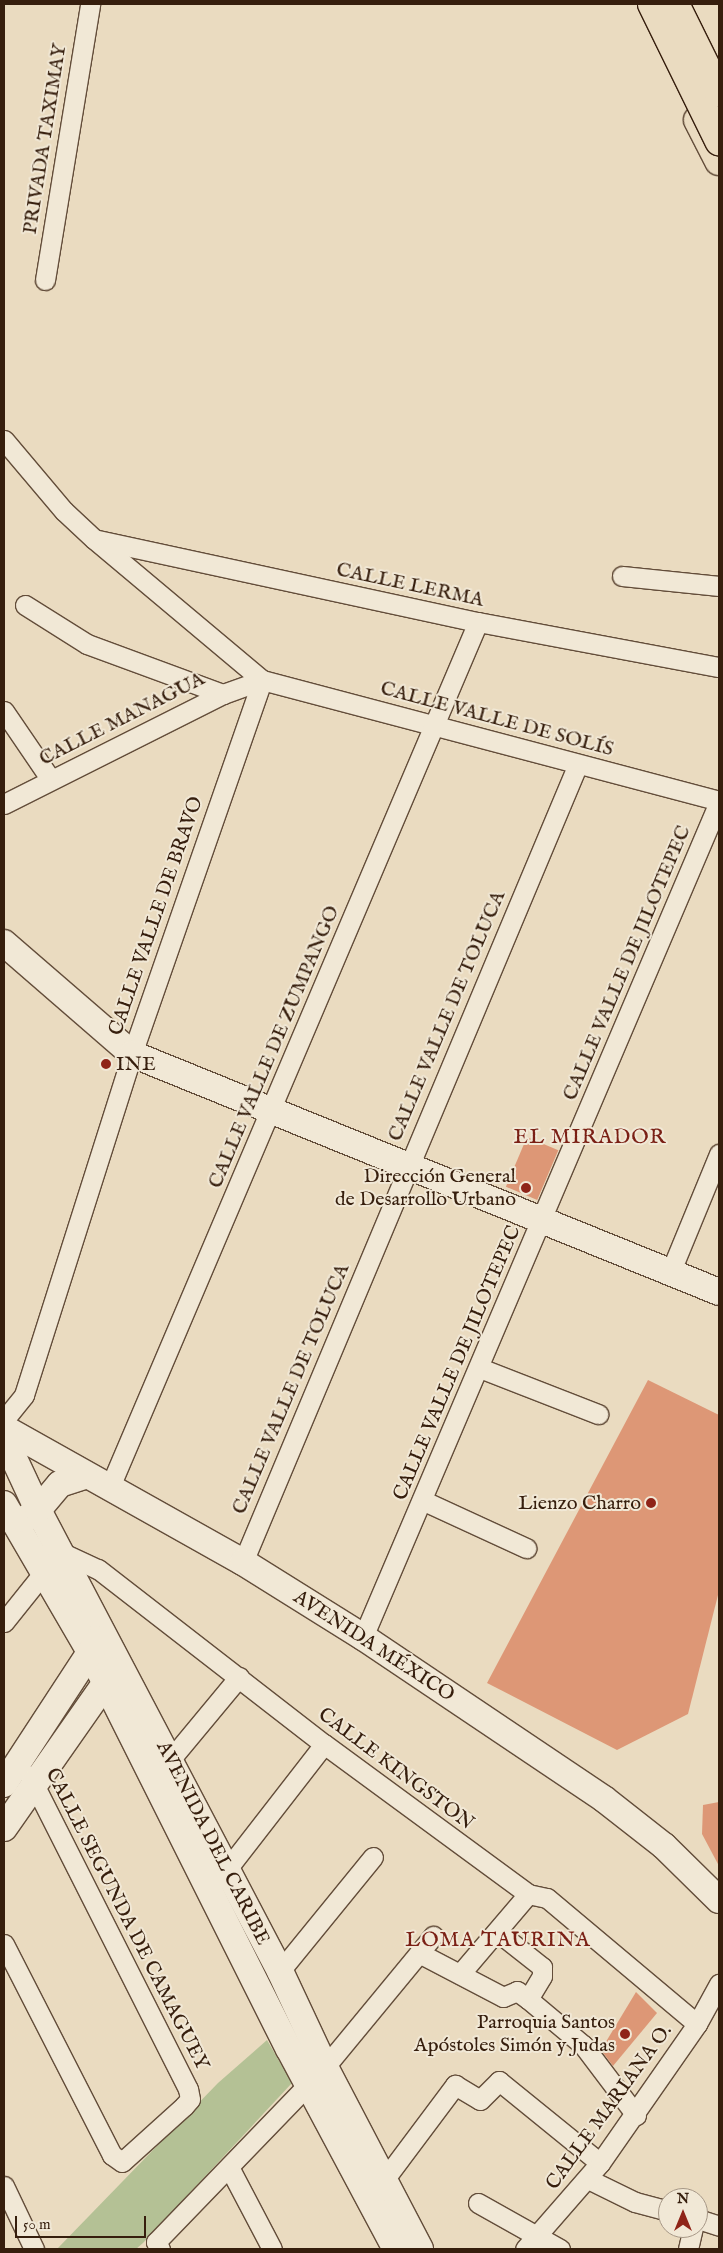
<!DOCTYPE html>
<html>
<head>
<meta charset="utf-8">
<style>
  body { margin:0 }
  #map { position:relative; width:723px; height:2253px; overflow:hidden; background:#eadbc0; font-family:"IM FELL English",serif }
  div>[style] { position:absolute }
  .green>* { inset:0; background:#b4c195 }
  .building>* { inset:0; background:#dd9776; transform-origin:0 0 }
  .roads { filter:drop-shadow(1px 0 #634d3a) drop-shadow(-1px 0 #634d3a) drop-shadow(0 1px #634d3a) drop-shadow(0 -1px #634d3a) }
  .street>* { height:19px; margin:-9.5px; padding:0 9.5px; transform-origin:9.5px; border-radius:9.5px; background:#f1e8d6 }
  .secondary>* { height:26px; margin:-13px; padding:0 13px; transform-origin:13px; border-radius:13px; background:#f1e8d6 }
  .primary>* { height:28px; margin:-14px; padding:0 14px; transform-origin:14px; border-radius:14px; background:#eadbc0 }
  .bridges { filter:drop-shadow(1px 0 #361e0d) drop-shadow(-1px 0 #361e0d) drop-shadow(0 1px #361e0d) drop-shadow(0 -1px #361e0d) }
  .highway-bridge>* { height:28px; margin:-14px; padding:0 14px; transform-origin:14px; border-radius:14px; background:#eadbc0 }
  .dots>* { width:14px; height:14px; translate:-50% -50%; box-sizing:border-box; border:2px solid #f1e8d6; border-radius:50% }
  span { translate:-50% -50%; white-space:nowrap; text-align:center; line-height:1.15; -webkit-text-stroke:4px #f1e8d6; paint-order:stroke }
  .street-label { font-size:20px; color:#361e0d }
  .poi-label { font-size:20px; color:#361e0d }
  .left { translate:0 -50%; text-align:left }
  .right { translate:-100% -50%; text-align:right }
  .neighbourhood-label { font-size:21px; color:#7a1f14; letter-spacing:1px }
  .frame { position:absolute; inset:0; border:5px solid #361e0d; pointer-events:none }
  .north { position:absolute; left:658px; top:2188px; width:50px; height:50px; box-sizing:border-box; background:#f1e8d6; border:1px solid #a69786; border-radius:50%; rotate:0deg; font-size:14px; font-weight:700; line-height:20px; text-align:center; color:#361e0d }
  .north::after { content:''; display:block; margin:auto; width:18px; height:22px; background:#8f2418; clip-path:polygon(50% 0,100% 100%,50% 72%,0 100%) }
  .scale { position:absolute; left:15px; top:2216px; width:131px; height:22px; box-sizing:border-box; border:2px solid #361e0d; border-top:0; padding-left:6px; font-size:15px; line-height:18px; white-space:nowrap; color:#361e0d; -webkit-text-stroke:4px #f1e8d6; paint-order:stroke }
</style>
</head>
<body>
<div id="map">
  <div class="green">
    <div style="clip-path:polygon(267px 2040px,292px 2083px,143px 2243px,136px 2249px,57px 2249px,218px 2083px)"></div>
  </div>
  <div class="building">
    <div style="left:527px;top:1137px;width:34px;height:54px;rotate:23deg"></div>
    <div style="clip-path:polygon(648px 1380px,719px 1415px,719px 1591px,688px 1714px,617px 1750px,487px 1683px)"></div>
    <div style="clip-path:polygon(719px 1802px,719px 1866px,702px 1834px,703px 1805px)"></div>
    <div style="clip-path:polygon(636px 1992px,657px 2013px,613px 2066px,601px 2050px)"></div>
  </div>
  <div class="roads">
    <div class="street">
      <div style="left:45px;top:280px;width:280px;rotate:-80.7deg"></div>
      <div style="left:4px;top:440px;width:93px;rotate:49.8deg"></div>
      <div style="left:64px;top:511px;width:41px;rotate:43deg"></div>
      <div style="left:94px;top:539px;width:219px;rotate:40deg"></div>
      <div style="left:262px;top:680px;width:473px;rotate:14.8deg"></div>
      <div style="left:98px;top:540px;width:389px;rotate:12.2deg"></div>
      <div style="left:478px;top:622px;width:245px;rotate:10.6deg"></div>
      <div style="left:622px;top:576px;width:98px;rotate:5.9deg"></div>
      <div style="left:25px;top:605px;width:73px;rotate:32.2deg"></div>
      <div style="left:87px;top:644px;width:145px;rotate:20.2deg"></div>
      <div style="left:4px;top:711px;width:83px;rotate:55.7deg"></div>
      <div style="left:4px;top:804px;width:245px;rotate:-26.7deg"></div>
      <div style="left:223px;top:694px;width:41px;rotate:-19.7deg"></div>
      <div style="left:670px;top:1273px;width:129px;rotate:-67.6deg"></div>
      <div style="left:480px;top:1368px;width:127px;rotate:21.3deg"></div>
      <div style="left:4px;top:1420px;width:32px;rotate:-51deg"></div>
      <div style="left:24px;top:1395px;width:358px;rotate:-72.4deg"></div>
      <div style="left:132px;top:1054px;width:396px;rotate:-70.8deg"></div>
      <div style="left:109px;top:1489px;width:942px;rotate:-66.95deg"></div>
      <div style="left:422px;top:1500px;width:115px;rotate:24.8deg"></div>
      <div style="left:63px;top:1553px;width:38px;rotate:25deg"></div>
      <div style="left:98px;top:1569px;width:286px;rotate:37.8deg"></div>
      <div style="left:324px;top:1744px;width:253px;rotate:36.3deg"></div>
      <div style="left:528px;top:1894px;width:19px;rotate:12deg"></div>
      <div style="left:547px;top:1898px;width:196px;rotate:40deg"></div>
      <div style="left:243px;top:1562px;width:865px;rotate:-67.23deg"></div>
      <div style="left:4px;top:1622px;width:64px;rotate:-51.3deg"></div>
      <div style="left:363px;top:1637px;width:908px;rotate:-66.91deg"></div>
      <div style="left:170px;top:1760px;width:108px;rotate:-50.3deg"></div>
      <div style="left:221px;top:1877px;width:168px;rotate:-52.2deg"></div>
      <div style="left:499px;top:1933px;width:55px;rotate:38.3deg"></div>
      <div style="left:542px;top:1967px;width:9px;rotate:90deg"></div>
      <div style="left:542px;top:1976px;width:27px;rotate:121deg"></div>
      <div style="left:4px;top:1944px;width:237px;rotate:62.9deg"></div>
      <div style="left:112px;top:2155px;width:12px;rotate:35deg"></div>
      <div style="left:122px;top:2162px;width:84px;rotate:-42.1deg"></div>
      <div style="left:184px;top:2106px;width:9px;rotate:-49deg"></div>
      <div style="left:190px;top:2099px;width:10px;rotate:-101deg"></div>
      <div style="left:188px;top:2089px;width:351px;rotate:-116.8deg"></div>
      <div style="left:419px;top:1953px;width:95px;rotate:27.6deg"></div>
      <div style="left:503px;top:1997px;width:15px;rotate:-23deg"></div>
      <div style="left:517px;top:1991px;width:14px;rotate:36deg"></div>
      <div style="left:528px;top:1999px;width:72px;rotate:39.9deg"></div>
      <div style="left:583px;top:2045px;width:88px;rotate:52.9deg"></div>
      <div style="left:280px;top:1971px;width:147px;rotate:-50.8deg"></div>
      <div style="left:460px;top:1974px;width:105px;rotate:-49.6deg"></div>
      <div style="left:230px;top:2169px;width:90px;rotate:62.3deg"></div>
      <div style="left:588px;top:2179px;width:52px;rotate:26.1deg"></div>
      <div style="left:635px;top:2202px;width:34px;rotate:15deg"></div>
      <div style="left:384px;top:2180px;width:119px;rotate:-53.2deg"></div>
      <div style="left:455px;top:2085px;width:29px;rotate:31deg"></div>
      <div style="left:480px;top:2100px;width:27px;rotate:-45deg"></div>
      <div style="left:499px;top:2081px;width:130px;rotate:39.1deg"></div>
      <div style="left:4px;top:2186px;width:70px;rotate:64.5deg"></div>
      <div style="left:478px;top:2203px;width:94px;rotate:29.3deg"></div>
      <div style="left:698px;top:2219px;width:22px;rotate:18deg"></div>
      <div style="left:160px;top:2249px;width:8px;rotate:-120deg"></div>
      <div style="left:156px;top:2242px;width:243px;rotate:-46deg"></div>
      <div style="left:325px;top:2067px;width:170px;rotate:-50.5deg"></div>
      <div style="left:525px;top:2249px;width:114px;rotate:-48.9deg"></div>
      <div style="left:600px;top:2163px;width:169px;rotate:-55.1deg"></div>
      <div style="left:697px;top:2024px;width:46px;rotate:-61.2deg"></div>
      <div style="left:688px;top:2249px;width:22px;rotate:-77deg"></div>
    </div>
    <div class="secondary">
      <div style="left:4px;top:943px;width:169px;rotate:40.9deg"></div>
      <div style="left:132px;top:1054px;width:633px;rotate:22.07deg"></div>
      <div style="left:4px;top:1428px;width:274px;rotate:29.3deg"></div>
      <div style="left:243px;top:1562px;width:142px;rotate:32deg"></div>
      <div style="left:363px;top:1637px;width:290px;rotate:33.9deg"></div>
      <div style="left:604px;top:1799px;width:76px;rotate:38.1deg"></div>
      <div style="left:664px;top:1846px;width:77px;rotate:44.5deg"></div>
      <div style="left:4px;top:1437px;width:81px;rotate:65deg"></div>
      <div style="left:38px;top:1510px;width:521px;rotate:62.3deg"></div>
      <div style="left:280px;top:1971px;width:106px;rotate:64.9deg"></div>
      <div style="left:325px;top:2067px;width:205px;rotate:62.4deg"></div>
      <div style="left:4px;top:1504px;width:171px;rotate:59.8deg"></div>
      <div style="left:90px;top:1652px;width:444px;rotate:63.4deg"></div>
      <div style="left:289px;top:2049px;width:227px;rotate:61.9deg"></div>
      <div style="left:25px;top:1519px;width:16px;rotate:-35deg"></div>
      <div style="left:38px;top:1510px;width:34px;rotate:-50deg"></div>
      <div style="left:60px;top:1484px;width:26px;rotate:-18deg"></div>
      <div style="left:4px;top:1784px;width:173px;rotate:-56.8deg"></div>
      <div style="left:4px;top:1828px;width:192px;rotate:-55deg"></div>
    </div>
    <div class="primary">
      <div style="left:698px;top:120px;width:46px;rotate:62.9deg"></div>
    </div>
  </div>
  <div class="bridges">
    <div class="highway-bridge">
      <div style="left:652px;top:4px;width:153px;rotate:63.9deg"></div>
      <div style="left:675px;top:4px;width:99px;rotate:63.7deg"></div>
    </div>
  </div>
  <div class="dots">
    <div style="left:106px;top:1064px;background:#8f2418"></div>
    <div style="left:526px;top:1188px;background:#8f2418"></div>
    <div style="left:651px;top:1503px;background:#8f2418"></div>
    <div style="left:625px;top:2034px;background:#8f2418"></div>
  </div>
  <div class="street-label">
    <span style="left:45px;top:139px;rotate:-81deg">PRIVADA TAXIMAY</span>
    <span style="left:410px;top:585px;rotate:12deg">CALLE LERMA</span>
    <span style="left:122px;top:719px;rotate:-27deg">CALLE MANAGUA</span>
    <span style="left:497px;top:719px;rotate:15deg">CALLE VALLE DE SOLÍS</span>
    <span style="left:156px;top:916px;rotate:-71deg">CALLE VALLE DE BRAVO</span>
    <span style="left:627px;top:963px;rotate:-67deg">CALLE VALLE DE JILOTEPEC</span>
    <span style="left:447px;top:1016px;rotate:-67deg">CALLE VALLE DE TOLUCA</span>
    <span style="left:274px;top:1047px;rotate:-67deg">CALLE VALLE DE ZUMPANGO</span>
    <span style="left:457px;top:1363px;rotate:-67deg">CALLE VALLE DE JILOTEPEC</span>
    <span style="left:291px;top:1389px;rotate:-67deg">CALLE VALLE DE TOLUCA</span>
    <span style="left:374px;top:1646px;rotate:33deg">AVENIDA MÉXICO</span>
    <span style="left:396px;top:1769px;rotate:37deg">CALLE KINGSTON</span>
    <span style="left:213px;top:1843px;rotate:63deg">AVENIDA DEL CARIBE</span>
    <span style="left:127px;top:1919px;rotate:63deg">CALLE SEGUNDA DE CAMAGUEY</span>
    <span style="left:609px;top:2107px;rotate:-54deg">CALLE MARIANA O.</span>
  </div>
  <div class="poi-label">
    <span class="left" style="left:116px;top:1064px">INE</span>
    <span class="right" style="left:516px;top:1188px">Dirección General<br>de Desarrollo Urbano</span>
    <span class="right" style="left:641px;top:1503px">Lienzo Charro</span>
    <span class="right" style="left:615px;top:2034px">Parroquia Santos<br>Apóstoles Simón y Judas</span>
  </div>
  <div class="neighbourhood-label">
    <span style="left:590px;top:1138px">EL MIRADOR</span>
    <span style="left:498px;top:1941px">LOMA TAURINA</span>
  </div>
  <div class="frame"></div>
  <div class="north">N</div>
  <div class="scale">50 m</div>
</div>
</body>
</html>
